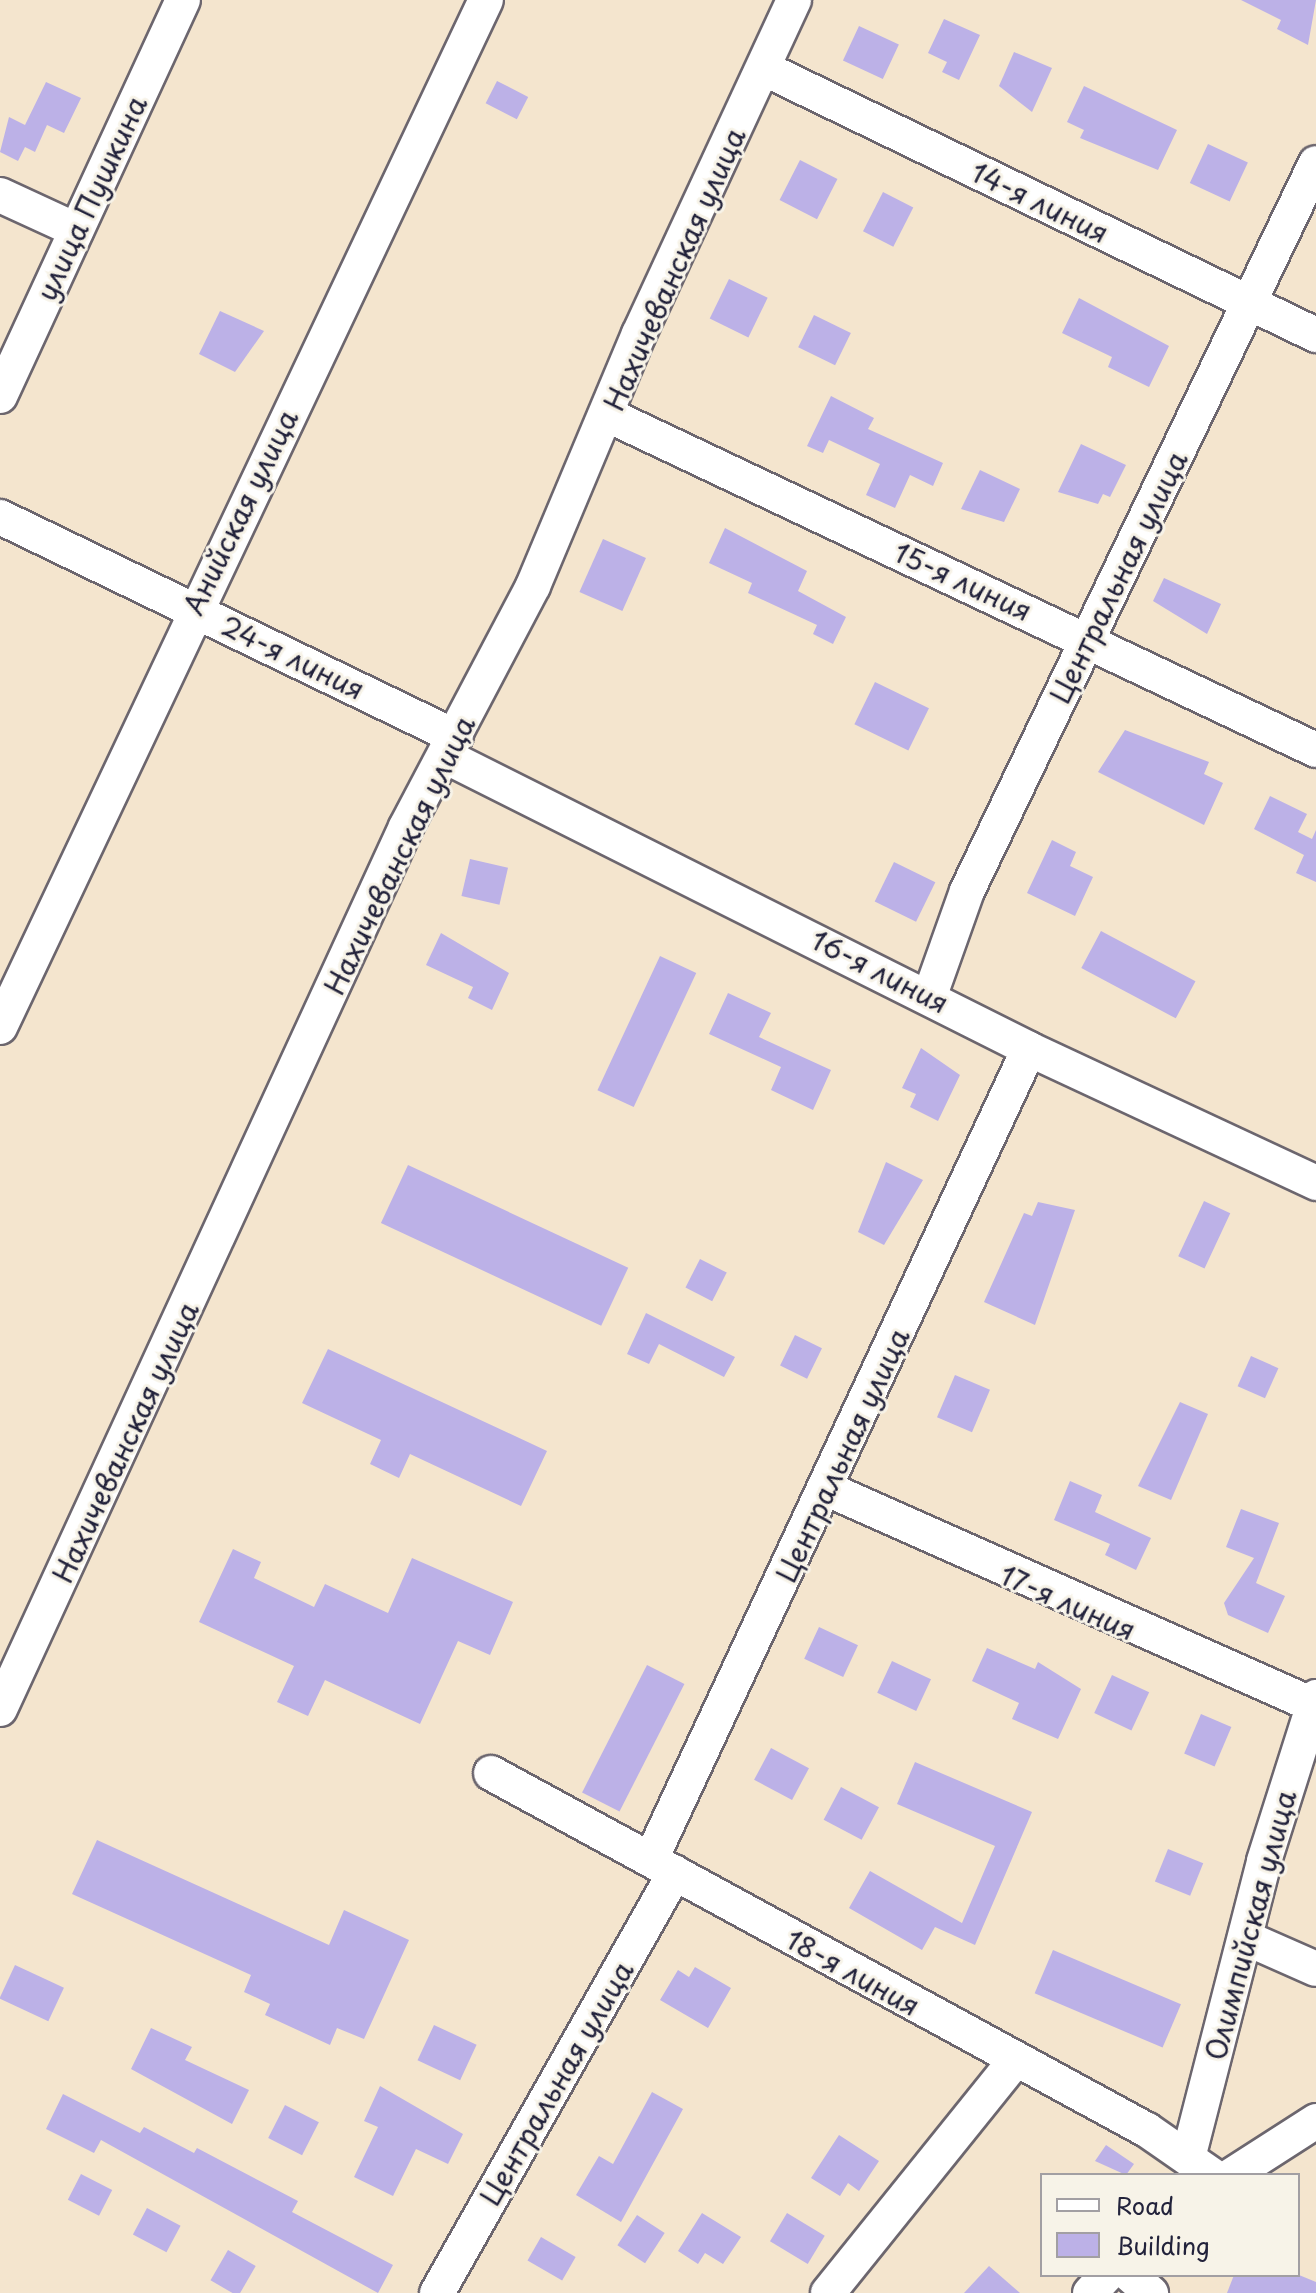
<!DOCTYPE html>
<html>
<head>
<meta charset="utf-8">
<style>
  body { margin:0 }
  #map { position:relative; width:1316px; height:2293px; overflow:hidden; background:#f4e5ce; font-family:"Playpen Sans",sans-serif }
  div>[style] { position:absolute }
  .building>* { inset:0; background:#bcb1e7; transform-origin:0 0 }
  .roads { filter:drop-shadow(2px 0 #6c666e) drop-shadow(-2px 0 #6c666e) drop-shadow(0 2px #6c666e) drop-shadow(0 -2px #6c666e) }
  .minor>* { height:34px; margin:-17px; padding:0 17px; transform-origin:17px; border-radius:17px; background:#fff }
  span { translate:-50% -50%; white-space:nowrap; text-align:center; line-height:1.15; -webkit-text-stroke:6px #f7f3e8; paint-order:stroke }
  .street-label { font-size:28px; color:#22223b }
  .legend { position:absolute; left:1040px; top:2173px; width:260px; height:104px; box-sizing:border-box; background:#f7f3e8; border:2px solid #a29fa3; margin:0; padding:10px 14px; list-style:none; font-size:24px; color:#22223b }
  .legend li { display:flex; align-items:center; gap:16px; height:40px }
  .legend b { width:40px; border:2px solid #a29fa3 }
</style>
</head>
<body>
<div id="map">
  <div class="building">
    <div style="clip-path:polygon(1241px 0,1316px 0,1308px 45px,1277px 29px,1281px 20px)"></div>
    <div style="clip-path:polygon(944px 19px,980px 35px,959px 80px,942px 72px,947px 62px,928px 53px)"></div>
    <div style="left:859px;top:26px;width:44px;height:38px;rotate:25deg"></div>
    <div style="clip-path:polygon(1014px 52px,1052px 68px,1032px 112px,999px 86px)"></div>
    <div style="left:497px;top:81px;width:35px;height:25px;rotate:27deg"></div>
    <div style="clip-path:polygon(46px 82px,81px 98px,64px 133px,47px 125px,35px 152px,25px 147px,18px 161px,0 152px,9px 117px,25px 125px)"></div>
    <div style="clip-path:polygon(1084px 86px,1177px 130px,1158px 170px,1080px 138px,1084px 130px,1067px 122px)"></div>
    <div style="left:1208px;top:144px;width:44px;height:43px;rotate:25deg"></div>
    <div style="left:800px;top:160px;width:42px;height:45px;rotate:27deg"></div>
    <div style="left:883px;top:192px;width:34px;height:44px;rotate:27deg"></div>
    <div style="left:729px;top:279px;width:43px;height:44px;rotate:26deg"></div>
    <div style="clip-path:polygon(1079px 298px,1169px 346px,1149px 387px,1108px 367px,1112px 357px,1062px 333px)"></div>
    <div style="clip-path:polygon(220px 311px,264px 331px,235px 372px,199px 354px)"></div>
    <div style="left:814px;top:315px;width:41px;height:36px;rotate:26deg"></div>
    <div style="clip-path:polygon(831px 396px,874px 418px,868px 429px,943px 463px,933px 486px,910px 475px,895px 508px,866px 495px,880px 464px,829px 440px,823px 453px,807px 446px)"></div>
    <div style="clip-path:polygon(1081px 444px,1126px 465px,1110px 497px,1103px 494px,1098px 504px,1058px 492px)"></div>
    <div style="clip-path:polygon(980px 470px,1020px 489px,1004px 522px,961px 509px)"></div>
    <div style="clip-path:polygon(725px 528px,807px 571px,798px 591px,846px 617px,833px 644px,813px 634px,817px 625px,748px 593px,752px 583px,709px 563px)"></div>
    <div style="left:603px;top:539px;width:47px;height:58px;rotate:24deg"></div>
    <div style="clip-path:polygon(1164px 578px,1221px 604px,1207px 634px,1153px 601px)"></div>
    <div style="left:875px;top:682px;width:60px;height:47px;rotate:26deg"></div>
    <div style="clip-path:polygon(1125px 730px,1209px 762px,1204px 774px,1223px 783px,1204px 825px,1098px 772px)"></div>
    <div style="clip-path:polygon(1270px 796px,1307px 814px,1298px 832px,1312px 839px,1316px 830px,1316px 882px,1296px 873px,1304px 855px,1254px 829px)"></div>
    <div style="clip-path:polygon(1052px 840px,1076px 852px,1070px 866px,1093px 877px,1075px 916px,1027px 893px)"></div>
    <div style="left:470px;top:859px;width:39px;height:38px;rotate:13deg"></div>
    <div style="left:894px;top:862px;width:46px;height:44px;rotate:26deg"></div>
    <div style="left:1101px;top:931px;width:107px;height:42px;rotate:28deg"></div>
    <div style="clip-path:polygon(441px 933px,509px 973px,492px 1010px,468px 998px,473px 987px,426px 965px)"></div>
    <div style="left:660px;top:956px;width:40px;height:148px;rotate:25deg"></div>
    <div style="clip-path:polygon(728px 993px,771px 1013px,759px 1037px,831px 1070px,813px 1110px,771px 1090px,781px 1067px,709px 1034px)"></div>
    <div style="clip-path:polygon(921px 1048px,960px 1075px,938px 1121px,910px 1107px,916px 1094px,902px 1088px)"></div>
    <div style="clip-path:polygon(886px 1162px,923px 1180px,884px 1245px,858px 1232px)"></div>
    <div style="left:408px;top:1165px;width:243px;height:64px;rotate:25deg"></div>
    <div style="left:1204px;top:1201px;width:29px;height:61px;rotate:25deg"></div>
    <div style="clip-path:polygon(1038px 1202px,1075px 1210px,1035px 1325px,984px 1302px,1024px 1213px,1032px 1216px)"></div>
    <div style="left:700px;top:1259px;width:30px;height:32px;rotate:27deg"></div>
    <div style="clip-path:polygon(646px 1313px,735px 1357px,724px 1377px,659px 1344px,649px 1364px,627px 1354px)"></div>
    <div style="left:795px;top:1335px;width:30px;height:34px;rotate:26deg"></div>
    <div style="clip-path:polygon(328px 1349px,547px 1451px,521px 1506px,410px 1454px,399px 1478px,370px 1464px,381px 1440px,302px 1403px)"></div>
    <div style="left:1251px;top:1356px;width:30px;height:33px;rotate:24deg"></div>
    <div style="left:955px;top:1375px;width:38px;height:46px;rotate:23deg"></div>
    <div style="clip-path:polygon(1180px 1402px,1208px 1414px,1171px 1500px,1138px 1486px)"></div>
    <div style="clip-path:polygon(1070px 1481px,1102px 1495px,1095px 1512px,1151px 1538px,1136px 1570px,1105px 1555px,1110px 1544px,1054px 1520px)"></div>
    <div style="clip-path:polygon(1241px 1509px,1279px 1523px,1256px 1583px,1285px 1596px,1268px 1633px,1228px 1615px,1224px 1603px,1254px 1558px,1226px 1547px)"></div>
    <div style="clip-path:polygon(233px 1549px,261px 1562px,254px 1578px,314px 1607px,325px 1584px,388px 1613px,412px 1558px,513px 1602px,490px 1655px,458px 1641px,420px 1724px,325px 1680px,308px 1716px,277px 1702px,294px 1666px,199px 1622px)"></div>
    <div style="left:819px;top:1627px;width:43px;height:35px;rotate:25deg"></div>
    <div style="clip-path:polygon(987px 1648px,1035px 1669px,1038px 1662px,1081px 1689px,1058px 1739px,1012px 1719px,1019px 1703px,972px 1681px)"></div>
    <div style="left:892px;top:1661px;width:43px;height:35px;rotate:25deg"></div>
    <div style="left:647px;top:1665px;width:42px;height:143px;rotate:27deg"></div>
    <div style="left:1112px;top:1675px;width:41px;height:42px;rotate:25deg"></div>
    <div style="left:1201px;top:1714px;width:33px;height:43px;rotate:23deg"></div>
    <div style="left:771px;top:1748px;width:43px;height:36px;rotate:28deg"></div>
    <div style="clip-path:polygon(915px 1762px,1032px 1812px,975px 1945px,935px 1927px,922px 1950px,849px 1908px,870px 1871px,962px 1923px,995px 1846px,897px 1804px)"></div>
    <div style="left:841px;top:1787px;width:43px;height:37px;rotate:28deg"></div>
    <div style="clip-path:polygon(97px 1840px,329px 1945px,344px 1910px,409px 1940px,364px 2039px,337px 2028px,330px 2045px,265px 2015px,270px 2004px,244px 1992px,251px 1975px,72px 1894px)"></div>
    <div style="left:1168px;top:1849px;width:38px;height:35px;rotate:22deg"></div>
    <div style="left:1053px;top:1950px;width:139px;height:47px;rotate:23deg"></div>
    <div style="left:15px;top:1965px;width:54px;height:37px;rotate:25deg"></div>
    <div style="clip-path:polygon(695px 1967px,731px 1988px,708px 2028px,660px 2000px,678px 1970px,689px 1977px)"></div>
    <div style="left:434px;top:2025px;width:47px;height:39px;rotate:25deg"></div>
    <div style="clip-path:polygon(151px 2028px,192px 2047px,185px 2060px,249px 2090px,232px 2124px,131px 2069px)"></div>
    <div style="clip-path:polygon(380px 2086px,463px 2134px,448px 2164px,416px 2149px,393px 2196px,354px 2177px,378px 2127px,364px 2121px)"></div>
    <div style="clip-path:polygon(652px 2092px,683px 2109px,621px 2222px,576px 2195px,599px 2156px,613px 2164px)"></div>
    <div style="clip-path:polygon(63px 2094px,140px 2133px,144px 2127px,194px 2153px,197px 2148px,298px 2201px,292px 2212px,393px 2265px,378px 2293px,101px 2140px,94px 2153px,46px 2129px)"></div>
    <div style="left:285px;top:2105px;width:38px;height:37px;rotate:27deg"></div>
    <div style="clip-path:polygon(839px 2135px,879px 2161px,859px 2191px,848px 2183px,840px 2196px,811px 2178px)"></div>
    <div style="clip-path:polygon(1106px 2145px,1134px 2164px,1126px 2175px,1095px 2161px)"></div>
    <div style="left:81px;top:2174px;width:35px;height:29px;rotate:27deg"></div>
    <div style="left:147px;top:2208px;width:38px;height:30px;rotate:28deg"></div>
    <div style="clip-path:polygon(702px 2213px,741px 2237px,723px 2264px,705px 2253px,698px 2264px,678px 2251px)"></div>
    <div style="left:787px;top:2213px;width:44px;height:33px;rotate:31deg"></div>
    <div style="left:637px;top:2215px;width:33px;height:36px;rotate:33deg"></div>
    <div style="left:541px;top:2237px;width:40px;height:27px;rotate:30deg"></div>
    <div style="left:228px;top:2250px;width:32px;height:35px;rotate:30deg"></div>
    <div style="clip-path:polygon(989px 2266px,1020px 2293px,964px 2293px)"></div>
    <div style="clip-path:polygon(1234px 2275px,1299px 2275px,1316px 2282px,1316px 2293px,1227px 2293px)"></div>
  </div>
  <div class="roads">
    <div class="minor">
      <div style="left:765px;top:69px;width:612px;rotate:25.77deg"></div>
      <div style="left:0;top:195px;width:84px;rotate:24.7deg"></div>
      <div style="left:0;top:396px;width:436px;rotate:-65.2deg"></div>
      <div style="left:608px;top:415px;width:783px;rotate:25.32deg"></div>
      <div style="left:0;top:517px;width:506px;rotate:25.76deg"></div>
      <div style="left:445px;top:756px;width:653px;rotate:26.64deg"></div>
      <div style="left:1029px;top:1049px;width:317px;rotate:25deg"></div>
      <div style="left:930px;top:995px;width:110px;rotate:-70.4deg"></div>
      <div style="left:967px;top:891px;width:807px;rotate:-64.39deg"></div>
      <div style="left:0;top:1027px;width:1136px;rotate:-64.68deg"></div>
      <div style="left:827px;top:1489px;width:532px;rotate:23.96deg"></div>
      <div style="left:0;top:1709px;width:971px;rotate:-65.28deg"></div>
      <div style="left:406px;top:827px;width:272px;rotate:-62.2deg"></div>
      <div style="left:533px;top:586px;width:273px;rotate:-67.2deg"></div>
      <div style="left:639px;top:334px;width:368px;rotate:-65.1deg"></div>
      <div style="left:491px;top:1773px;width:747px;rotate:28.56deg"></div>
      <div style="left:1147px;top:2130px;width:79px;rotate:34.7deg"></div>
      <div style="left:651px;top:1859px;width:894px;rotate:-64.98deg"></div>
      <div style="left:1248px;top:1939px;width:74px;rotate:23.8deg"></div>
      <div style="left:1189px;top:2154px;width:302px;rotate:-75.6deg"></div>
      <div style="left:1264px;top:1861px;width:172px;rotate:-72.4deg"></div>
      <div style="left:1232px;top:2175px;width:100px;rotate:-32.7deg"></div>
      <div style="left:1130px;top:2275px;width:28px;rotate:41deg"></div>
      <div style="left:437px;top:2293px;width:483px;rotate:-60.5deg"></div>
      <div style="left:828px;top:2293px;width:297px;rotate:-51.2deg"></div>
      <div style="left:1090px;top:2293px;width:25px;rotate:-47deg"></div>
    </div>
  </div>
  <div class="street-label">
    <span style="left:91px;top:198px;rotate:-65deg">улица Пушкина</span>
    <span style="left:1040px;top:202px;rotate:26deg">14-я линия</span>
    <span style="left:674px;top:269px;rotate:-66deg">Нахичеванская улица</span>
    <span style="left:240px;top:512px;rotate:-64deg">Анийская улица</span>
    <span style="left:1118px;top:577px;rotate:-64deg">Центральная улица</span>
    <span style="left:963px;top:581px;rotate:25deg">15-я линия</span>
    <span style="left:293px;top:657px;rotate:26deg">24-я линия</span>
    <span style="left:399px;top:855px;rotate:-64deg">Нахичеванская улица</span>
    <span style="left:880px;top:971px;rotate:27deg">16-я линия</span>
    <span style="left:125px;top:1442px;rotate:-65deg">Нахичеванская улица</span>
    <span style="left:842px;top:1455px;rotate:-65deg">Центральная улица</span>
    <span style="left:1068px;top:1602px;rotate:24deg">17-я линия</span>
    <span style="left:1250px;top:1925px;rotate:-75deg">Олимпийская улица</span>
    <span style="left:853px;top:1972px;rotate:29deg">18-я линия</span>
    <span style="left:556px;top:2083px;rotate:-60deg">Центральная улица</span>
  </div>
  <ul class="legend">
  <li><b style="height:10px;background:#fff"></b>Road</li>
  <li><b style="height:22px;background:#bcb1e7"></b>Building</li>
  </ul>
</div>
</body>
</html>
